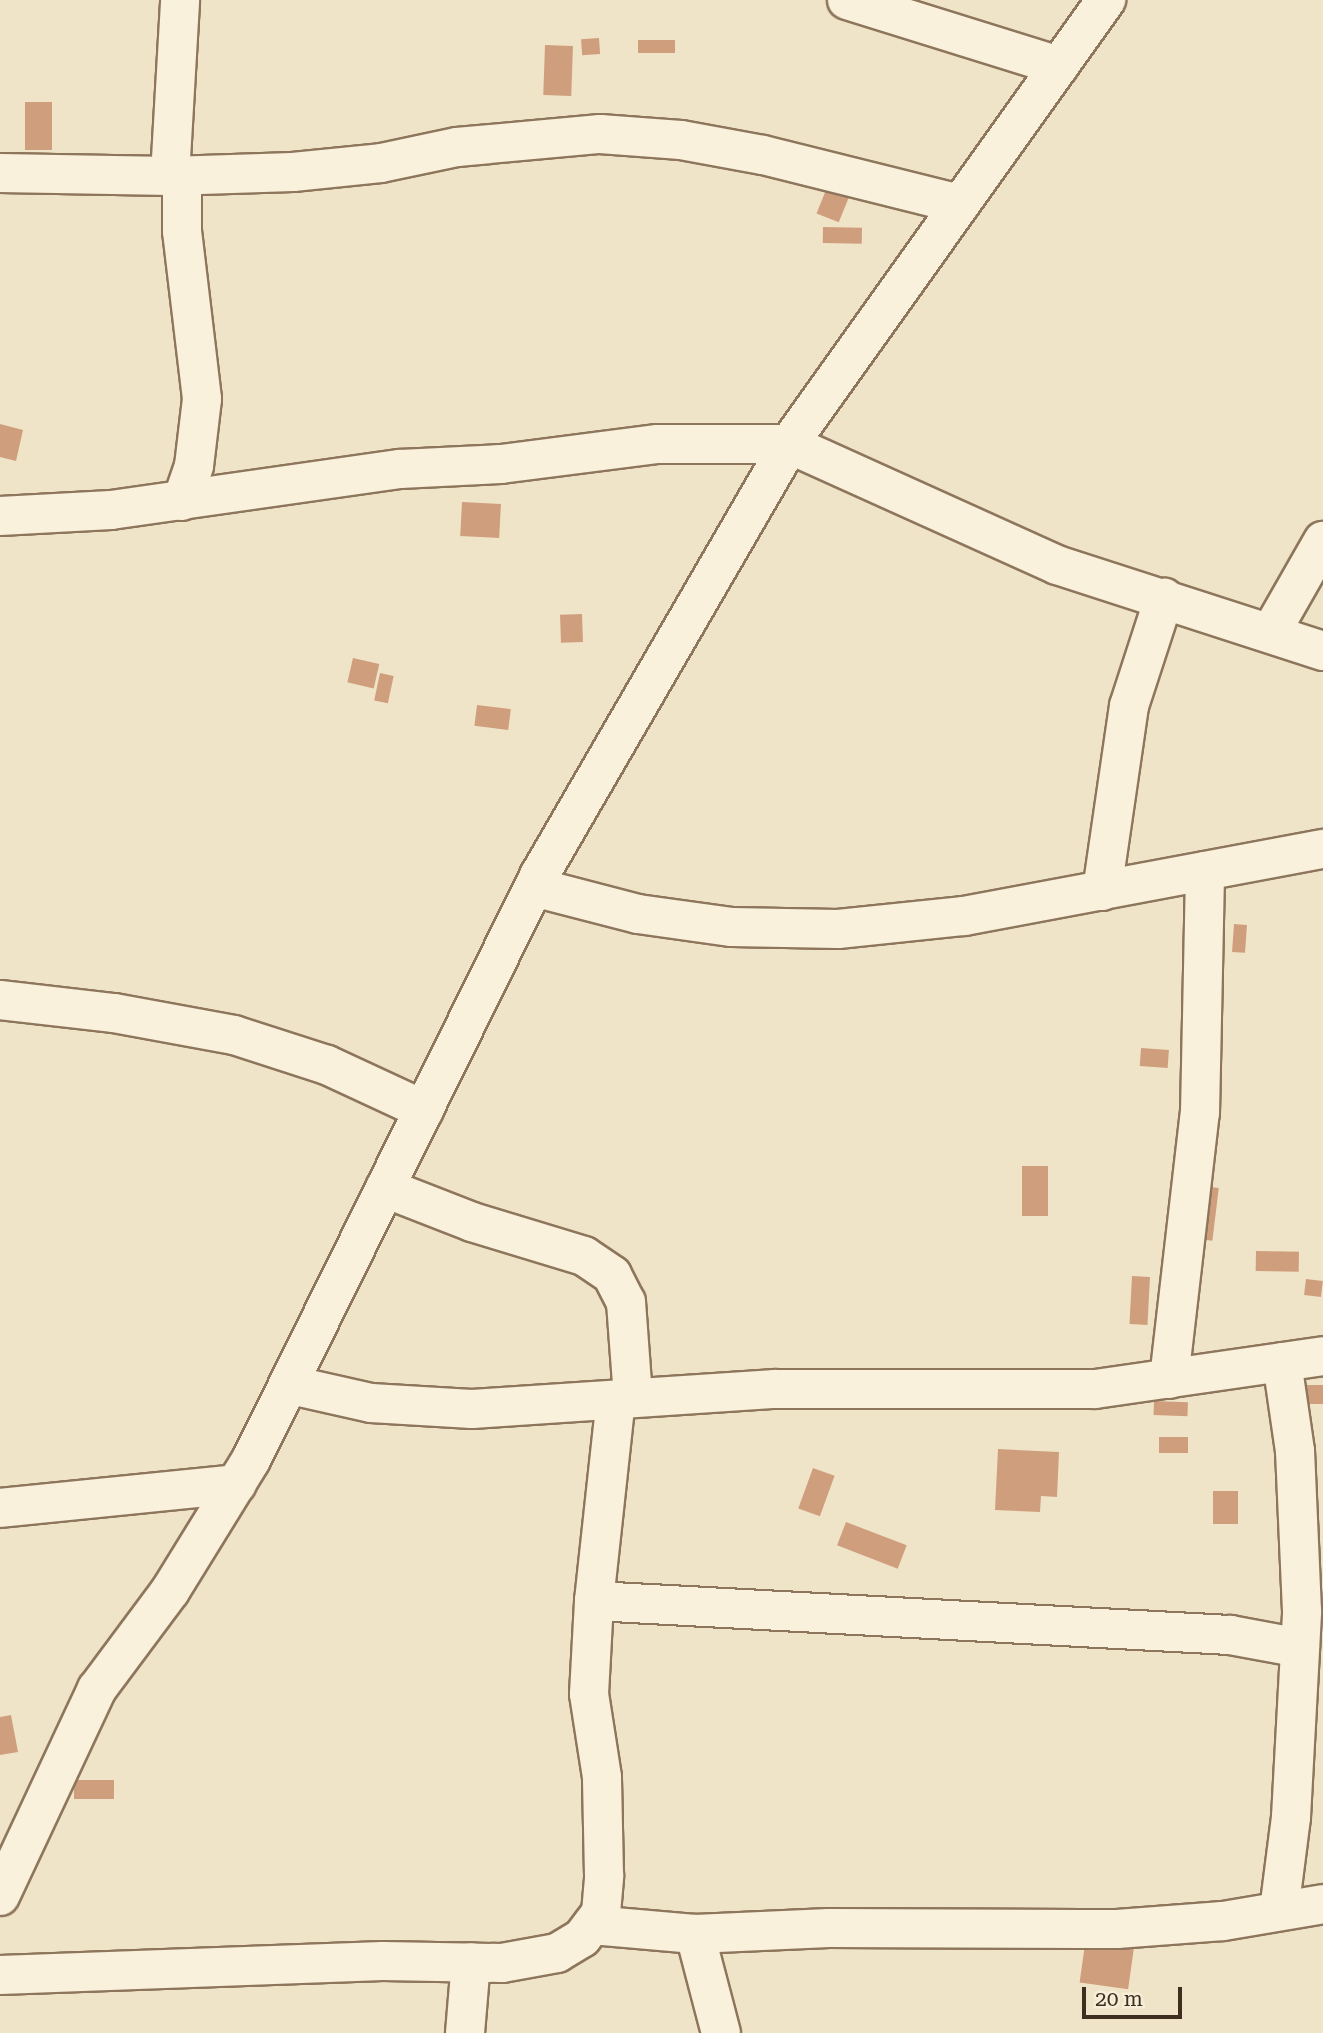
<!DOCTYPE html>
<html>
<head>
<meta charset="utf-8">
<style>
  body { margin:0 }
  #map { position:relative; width:1323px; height:2033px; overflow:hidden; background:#f0e4c8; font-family:"Roboto Serif",serif }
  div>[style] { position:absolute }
  .building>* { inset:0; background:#cf9f7d; transform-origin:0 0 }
  .roads { filter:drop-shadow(2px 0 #8d765c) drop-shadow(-2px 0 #8d765c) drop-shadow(0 2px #8d765c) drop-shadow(0 -2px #8d765c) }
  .minor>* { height:38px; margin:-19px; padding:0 19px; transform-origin:19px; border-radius:19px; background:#faf1dc }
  span { translate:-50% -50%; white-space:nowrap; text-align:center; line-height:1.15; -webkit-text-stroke:5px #f7eed8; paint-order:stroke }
  .scale { position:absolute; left:1082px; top:1987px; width:100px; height:32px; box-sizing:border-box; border:4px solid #3d2e20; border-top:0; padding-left:9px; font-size:21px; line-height:24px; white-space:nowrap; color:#3d2e20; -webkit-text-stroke:5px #f7eed8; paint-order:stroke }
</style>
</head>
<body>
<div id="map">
  <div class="building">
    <div style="left:599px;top:38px;width:16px;height:18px;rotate:86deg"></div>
    <div style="left:638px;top:40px;width:37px;height:13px"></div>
    <div style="left:545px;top:45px;width:28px;height:50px;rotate:2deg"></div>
    <div style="left:25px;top:102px;width:27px;height:48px"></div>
    <div style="left:830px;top:180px;width:24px;height:36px;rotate:22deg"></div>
    <div style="left:823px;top:227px;width:39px;height:16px;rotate:1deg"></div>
    <div style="clip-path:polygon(0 424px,23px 430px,16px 461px,0 457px)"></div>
    <div style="left:462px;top:502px;width:39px;height:34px;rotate:3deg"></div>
    <div style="left:582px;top:614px;width:28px;height:22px;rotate:88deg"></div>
    <div style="left:353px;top:658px;width:27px;height:25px;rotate:13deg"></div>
    <div style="left:380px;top:673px;width:14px;height:28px;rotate:12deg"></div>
    <div style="left:477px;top:705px;width:34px;height:21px;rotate:7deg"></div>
    <div style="left:1234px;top:924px;width:13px;height:28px;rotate:4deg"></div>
    <div style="left:1141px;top:1048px;width:28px;height:18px;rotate:4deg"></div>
    <div style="left:1022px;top:1166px;width:26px;height:50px"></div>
    <div style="left:1194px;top:1185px;width:25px;height:53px;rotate:7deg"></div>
    <div style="left:1256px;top:1251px;width:43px;height:20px;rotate:1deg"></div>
    <div style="left:1132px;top:1276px;width:18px;height:48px;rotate:3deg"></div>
    <div style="left:1306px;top:1279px;width:17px;height:16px;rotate:7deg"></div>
    <div style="left:1304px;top:1385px;width:19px;height:19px"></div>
    <div style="left:1154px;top:1401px;width:34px;height:14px;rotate:2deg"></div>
    <div style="left:1159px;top:1437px;width:29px;height:16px"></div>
    <div style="clip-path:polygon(998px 1449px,1059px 1452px,1057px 1497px,1041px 1496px,1040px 1512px,995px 1510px)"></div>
    <div style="left:813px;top:1468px;width:23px;height:43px;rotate:20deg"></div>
    <div style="left:1213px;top:1491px;width:25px;height:33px"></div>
    <div style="left:846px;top:1522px;width:65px;height:25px;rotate:21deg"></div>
    <div style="clip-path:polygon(11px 1715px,18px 1752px,0 1755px,0 1717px)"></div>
    <div style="left:114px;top:1780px;width:19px;height:40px;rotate:90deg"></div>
    <div style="left:1086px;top:1937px;width:49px;height:46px;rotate:8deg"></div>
  </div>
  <div class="roads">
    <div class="minor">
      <div style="left:847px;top:0;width:222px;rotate:17.3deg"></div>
      <div style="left:0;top:173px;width:170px;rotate:1deg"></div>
      <div style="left:170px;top:176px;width:123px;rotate:-1.9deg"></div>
      <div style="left:293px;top:172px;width:88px;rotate:-5.8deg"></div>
      <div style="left:381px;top:163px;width:78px;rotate:-11.9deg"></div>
      <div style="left:457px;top:147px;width:144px;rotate:-5.2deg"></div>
      <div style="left:600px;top:134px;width:81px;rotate:4.2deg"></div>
      <div style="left:681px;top:140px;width:83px;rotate:10.4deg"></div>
      <div style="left:763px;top:155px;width:203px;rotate:14deg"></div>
      <div style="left:170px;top:176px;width:176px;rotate:-86.7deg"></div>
      <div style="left:182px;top:176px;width:55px;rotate:90deg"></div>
      <div style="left:182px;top:231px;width:169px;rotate:83.2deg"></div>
      <div style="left:202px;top:399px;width:67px;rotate:96.8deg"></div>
      <div style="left:194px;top:466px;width:37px;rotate:109deg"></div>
      <div style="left:0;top:516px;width:111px;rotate:-3.1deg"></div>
      <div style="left:111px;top:510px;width:292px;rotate:-8.1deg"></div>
      <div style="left:400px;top:469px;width:101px;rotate:-2.8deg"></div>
      <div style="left:501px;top:464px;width:158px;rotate:-7.3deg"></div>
      <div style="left:658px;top:444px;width:131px"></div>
      <div style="left:789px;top:444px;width:294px;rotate:24.3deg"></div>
      <div style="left:1057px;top:565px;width:280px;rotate:17.9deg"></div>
      <div style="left:1271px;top:632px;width:105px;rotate:-60.3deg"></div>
      <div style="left:534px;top:887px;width:107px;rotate:14.6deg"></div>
      <div style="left:638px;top:914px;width:95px;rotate:7.9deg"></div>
      <div style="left:732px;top:927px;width:106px;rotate:1.1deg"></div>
      <div style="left:838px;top:929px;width:127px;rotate:-5.9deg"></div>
      <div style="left:964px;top:916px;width:365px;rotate:-10.6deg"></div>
      <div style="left:1102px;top:891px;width:187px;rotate:-81.7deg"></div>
      <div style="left:1129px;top:706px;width:114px;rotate:-72deg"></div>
      <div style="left:0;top:1000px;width:115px;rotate:6.5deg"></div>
      <div style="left:114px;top:1013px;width:122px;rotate:10.4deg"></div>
      <div style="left:234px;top:1035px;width:98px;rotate:17.9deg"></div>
      <div style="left:327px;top:1065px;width:107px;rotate:24.9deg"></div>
      <div style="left:385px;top:1188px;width:93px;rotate:21.3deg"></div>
      <div style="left:472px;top:1222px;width:117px;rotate:16.9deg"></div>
      <div style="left:584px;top:1256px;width:34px;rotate:34deg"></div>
      <div style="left:612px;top:1275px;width:30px;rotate:63deg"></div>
      <div style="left:626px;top:1302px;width:96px;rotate:85.8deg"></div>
      <div style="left:1169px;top:1379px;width:268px;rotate:-83.4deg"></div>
      <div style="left:1200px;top:1113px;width:242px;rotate:-88.8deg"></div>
      <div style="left:291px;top:1385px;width:82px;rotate:12.7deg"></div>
      <div style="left:371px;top:1403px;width:101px;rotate:3.4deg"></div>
      <div style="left:472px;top:1409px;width:304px;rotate:-3.8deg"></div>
      <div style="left:775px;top:1389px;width:320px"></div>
      <div style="left:1095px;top:1389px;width:230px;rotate:-8.2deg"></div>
      <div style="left:0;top:1508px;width:238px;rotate:-5.8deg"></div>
      <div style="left:594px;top:1601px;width:637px;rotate:3.06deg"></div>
      <div style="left:1230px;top:1635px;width:71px;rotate:10.5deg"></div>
      <div style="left:0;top:1896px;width:229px;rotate:-64.9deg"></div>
      <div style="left:97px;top:1689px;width:122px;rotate:-53.3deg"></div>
      <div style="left:170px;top:1591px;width:154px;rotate:-58.3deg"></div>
      <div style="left:251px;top:1460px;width:651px;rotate:-63.75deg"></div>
      <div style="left:539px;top:876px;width:499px;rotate:-59.9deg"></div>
      <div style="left:789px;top:444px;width:546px;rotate:-54.47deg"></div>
      <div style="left:1279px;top:1911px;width:95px;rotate:-82.7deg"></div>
      <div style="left:1291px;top:1817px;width:206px;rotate:-86.9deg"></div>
      <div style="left:1302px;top:1611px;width:160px;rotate:-92.5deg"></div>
      <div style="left:1295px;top:1451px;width:90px;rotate:-98.3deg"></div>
      <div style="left:592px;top:1925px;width:103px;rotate:5deg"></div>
      <div style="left:695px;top:1934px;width:134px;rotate:-2.6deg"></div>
      <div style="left:829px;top:1928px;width:288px;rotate:0.2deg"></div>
      <div style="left:1117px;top:1929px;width:106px;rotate:-4.3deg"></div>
      <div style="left:1223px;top:1921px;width:101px;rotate:-9.6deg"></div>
      <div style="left:695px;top:1934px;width:102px;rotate:75.3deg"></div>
      <div style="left:0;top:1975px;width:383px;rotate:-2.1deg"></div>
      <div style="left:383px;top:1961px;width:119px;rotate:1deg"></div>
      <div style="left:502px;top:1963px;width:56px;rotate:-10.3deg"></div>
      <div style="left:557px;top:1953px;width:29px;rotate:-31deg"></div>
      <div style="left:582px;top:1938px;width:31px;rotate:-53deg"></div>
      <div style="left:601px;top:1913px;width:38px;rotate:-85deg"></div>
      <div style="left:604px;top:1875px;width:98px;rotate:-91.2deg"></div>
      <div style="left:602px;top:1777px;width:84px;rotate:-98.9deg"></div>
      <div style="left:589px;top:1694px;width:93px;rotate:-86.9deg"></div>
      <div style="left:594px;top:1601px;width:202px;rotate:-83.8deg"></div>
      <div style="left:465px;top:2033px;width:71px;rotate:-85.2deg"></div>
    </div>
  </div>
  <div class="scale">20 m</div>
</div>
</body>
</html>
